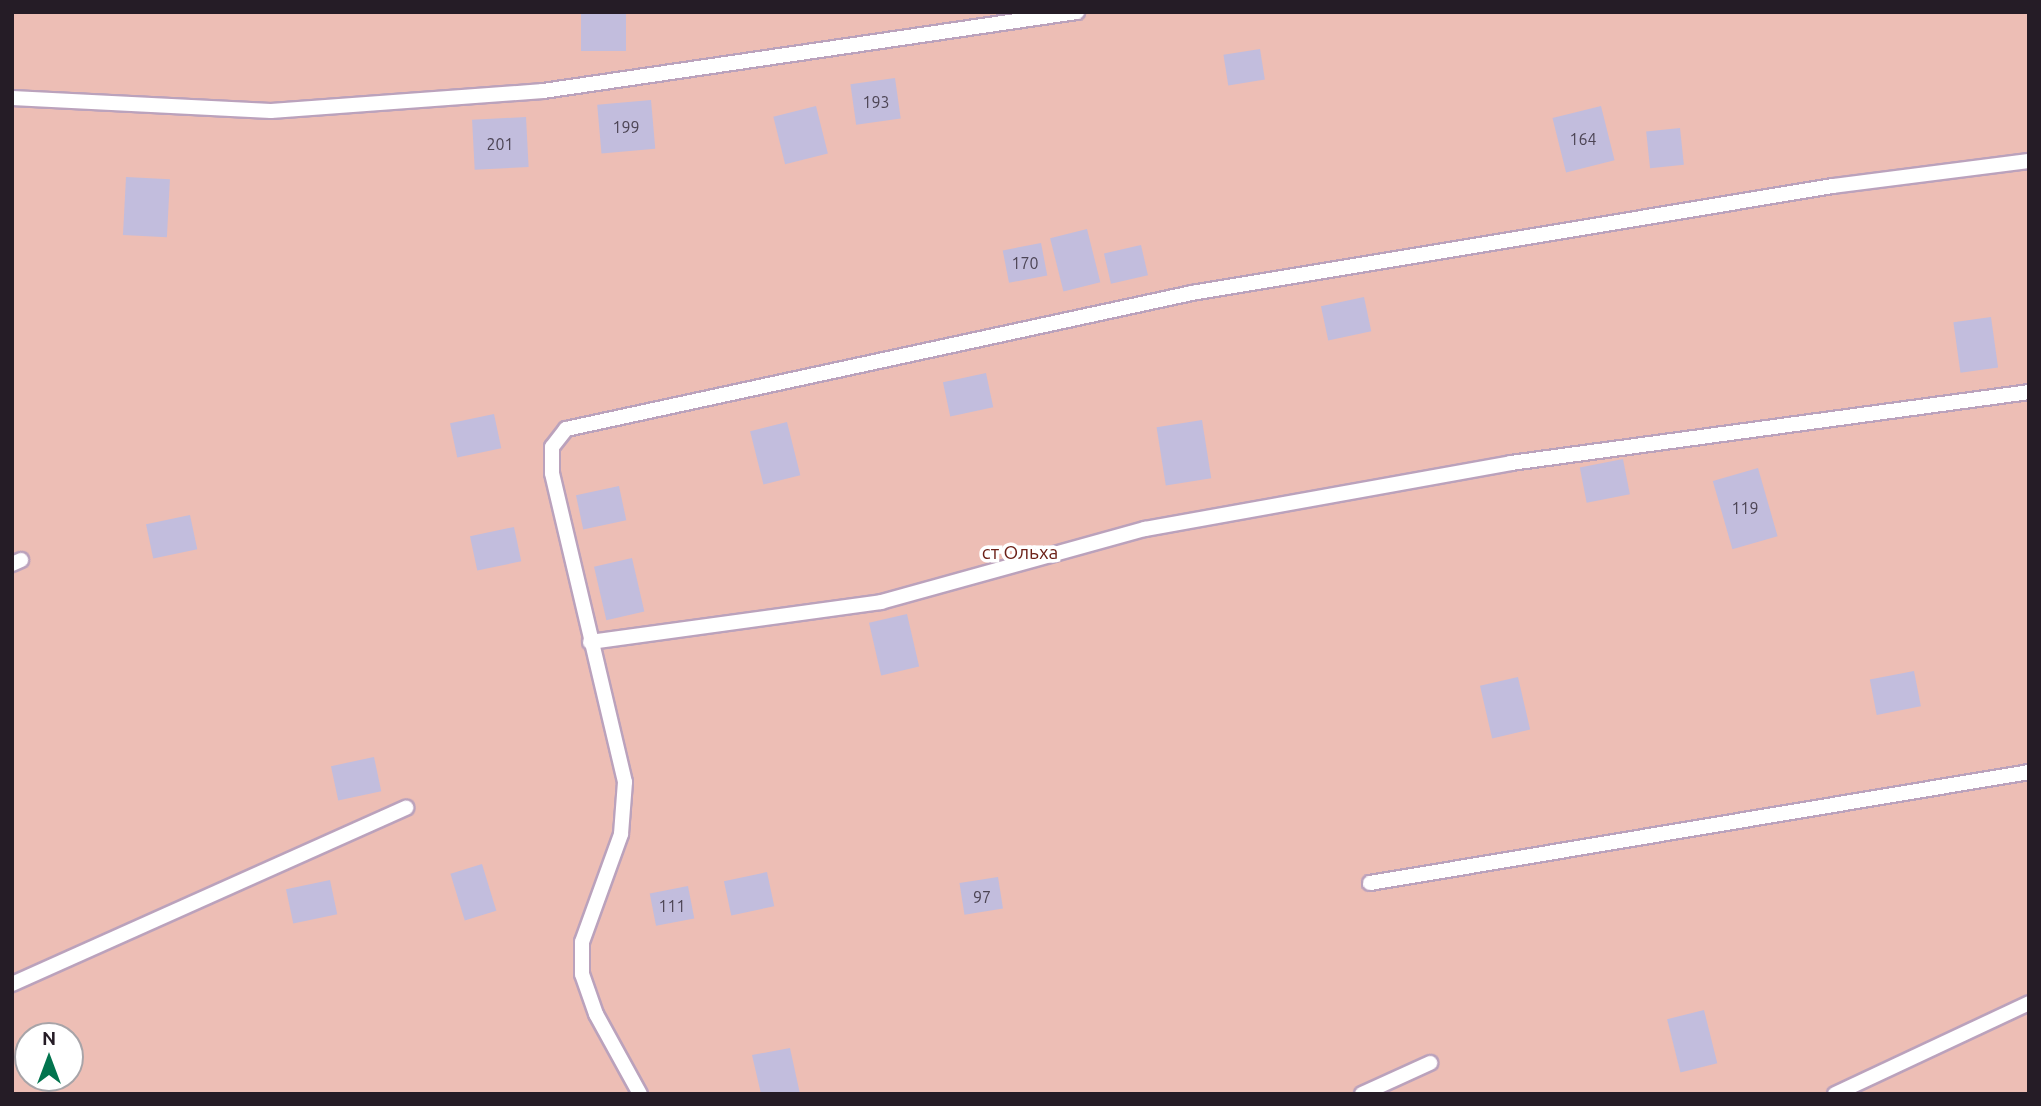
<!DOCTYPE html>
<html>
<head>
<meta charset="utf-8">
<style>
  body { margin:0 }
  #map { position:relative; width:2041px; height:1106px; overflow:hidden; background:#fdf7fd; font-family:Ubuntu,sans-serif }
  div>[style] { position:absolute }
  .green>* { inset:0; background:#edbeb5 }
  .building>* { inset:0; background:#c2bddd; transform-origin:0 0 }
  .roads { filter:drop-shadow(2px 0 #bba2bc) drop-shadow(-2px 0 #bba2bc) drop-shadow(0 2px #bba2bc) drop-shadow(0 -2px #bba2bc) }
  .lane>* { height:14px; margin:-7px; padding:0 7px; transform-origin:7px; border-radius:7px; background:#fff }
  span { translate:-50% -50%; white-space:nowrap; text-align:center; line-height:1.15; -webkit-text-stroke:7px #fff; paint-order:stroke }
  .number-label { font-size:16px; color:#4c4454 }
  .number-label span { -webkit-text-stroke-width:0 }
  .park-label { font-size:19px; color:#6c2017 }
  .frame { position:absolute; inset:0; border:14px solid #251c26; pointer-events:none }
  .north { position:absolute; left:14px; top:1022px; width:70px; height:70px; box-sizing:border-box; background:#fff; border:2px solid #a8a4a8; border-radius:50%; rotate:0deg; font-size:19px; font-weight:700; line-height:28px; text-align:center; color:#251c26 }
  .north::after { content:''; display:block; margin:auto; width:24px; height:32px; background:#02744e; clip-path:polygon(50% 0,100% 100%,50% 72%,0 100%) }
</style>
</head>
<body>
<div id="map">
  <div class="green">
    <div style="clip-path:polygon(evenodd,12px 12px,2029px 12px,2029px 1094px,12px 1094px,12px 12px,28px 1036px,70px 1036px,70px 1078px,28px 1078px,28px 1036px)"></div>
  </div>
  <div class="building">
    <div style="left:581px;top:12px;width:45px;height:39px"></div>
    <div style="left:1260px;top:49px;width:31px;height:37px;rotate:81deg"></div>
    <div style="left:895px;top:78px;width:41px;height:45px;rotate:82deg"></div>
    <div style="left:651px;top:100px;width:49px;height:54px;rotate:85deg"></div>
    <div style="left:816px;top:106px;width:49px;height:44px;rotate:76deg"></div>
    <div style="left:1601px;top:106px;width:56px;height:50px;rotate:76deg"></div>
    <div style="left:526px;top:117px;width:50px;height:54px;rotate:87deg"></div>
    <div style="left:1680px;top:128px;width:37px;height:34px;rotate:84deg"></div>
    <div style="left:126px;top:177px;width:44px;height:58px;rotate:3deg"></div>
    <div style="left:1087px;top:229px;width:55px;height:38px;rotate:76deg"></div>
    <div style="left:1041px;top:243px;width:33px;height:39px;rotate:79deg"></div>
    <div style="left:1141px;top:245px;width:31px;height:38px;rotate:77deg"></div>
    <div style="left:1364px;top:297px;width:35px;height:44px;rotate:78deg"></div>
    <div style="left:1991px;top:317px;width:51px;height:38px;rotate:82deg"></div>
    <div style="left:986px;top:373px;width:35px;height:44px;rotate:78deg"></div>
    <div style="left:494px;top:414px;width:35px;height:45px;rotate:78deg"></div>
    <div style="left:1202px;top:420px;width:59px;height:46px;rotate:81deg"></div>
    <div style="left:787px;top:422px;width:55px;height:38px;rotate:76deg"></div>
    <div style="left:1623px;top:459px;width:36px;height:44px;rotate:79deg"></div>
    <div style="left:1758px;top:468px;width:71px;height:47px;rotate:74deg"></div>
    <div style="left:619px;top:486px;width:35px;height:44px;rotate:78deg"></div>
    <div style="left:190px;top:515px;width:35px;height:45px;rotate:78deg"></div>
    <div style="left:514px;top:527px;width:35px;height:45px;rotate:78deg"></div>
    <div style="left:632px;top:558px;width:55px;height:39px;rotate:77deg"></div>
    <div style="left:907px;top:614px;width:54px;height:39px;rotate:77deg"></div>
    <div style="left:1914px;top:671px;width:36px;height:45px;rotate:79deg"></div>
    <div style="left:1518px;top:677px;width:54px;height:39px;rotate:77deg"></div>
    <div style="left:374px;top:757px;width:35px;height:44px;rotate:78deg"></div>
    <div style="left:482px;top:864px;width:49px;height:33px;rotate:73deg"></div>
    <div style="left:767px;top:872px;width:35px;height:44px;rotate:78deg"></div>
    <div style="left:998px;top:877px;width:32px;height:39px;rotate:81deg"></div>
    <div style="left:330px;top:880px;width:35px;height:45px;rotate:78deg"></div>
    <div style="left:688px;top:886px;width:33px;height:39px;rotate:79deg"></div>
    <div style="left:1704px;top:1010px;width:55px;height:38px;rotate:76deg"></div>
    <div style="clip-path:polygon(790px 1048px,800px 1094px,761px 1094px,752px 1055px)"></div>
  </div>
  <div class="roads">
    <div class="lane">
      <div style="left:12px;top:98px;width:259px;rotate:2.9deg"></div>
      <div style="left:271px;top:111px;width:273px;rotate:-4.2deg"></div>
      <div style="left:543px;top:91px;width:540px;rotate:-8.42deg"></div>
      <div style="left:12px;top:564px;width:10px;rotate:-24deg"></div>
      <div style="left:590px;top:642px;width:294px;rotate:-7.8deg"></div>
      <div style="left:881px;top:602px;width:274px;rotate:-15.5deg"></div>
      <div style="left:1145px;top:529px;width:372px;rotate:-10.2deg"></div>
      <div style="left:1511px;top:463px;width:523px;rotate:-7.8deg"></div>
      <div style="left:1370px;top:883px;width:668px;rotate:-9.56deg"></div>
      <div style="left:12px;top:984px;width:432px;rotate:-24.1deg"></div>
      <div style="left:640px;top:1094px;width:91px;rotate:-118.8deg"></div>
      <div style="left:596px;top:1014px;width:42px;rotate:-109.3deg"></div>
      <div style="left:582px;top:974px;width:32px;rotate:-90deg"></div>
      <div style="left:582px;top:942px;width:115px;rotate:-70.1deg"></div>
      <div style="left:621px;top:834px;width:52px;rotate:-85.6deg"></div>
      <div style="left:625px;top:782px;width:318px;rotate:-103.3deg"></div>
      <div style="left:552px;top:473px;width:26px;rotate:-90deg"></div>
      <div style="left:552px;top:447px;width:23px;rotate:-52deg"></div>
      <div style="left:566px;top:429px;width:641px;rotate:-12.26deg"></div>
      <div style="left:1192px;top:293px;width:650px;rotate:-9.48deg"></div>
      <div style="left:1833px;top:186px;width:198px;rotate:-7.3deg"></div>
      <div style="left:1362px;top:1094px;width:75px;rotate:-24.5deg"></div>
      <div style="left:1835px;top:1094px;width:214px;rotate:-25.1deg"></div>
    </div>
  </div>
  <div class="number-label">
    <span style="left:876px;top:102px">193</span>
    <span style="left:626px;top:127px">199</span>
    <span style="left:1583px;top:139px">164</span>
    <span style="left:500px;top:144px">201</span>
    <span style="left:1025px;top:263px">170</span>
    <span style="left:1745px;top:508px">119</span>
    <span style="left:982px;top:897px">97</span>
    <span style="left:672px;top:906px">111</span>
  </div>
  <div class="park-label">
    <span style="left:1020px;top:553px">ст Ольха</span>
  </div>
  <div class="frame"></div>
  <div class="north">N</div>
</div>
</body>
</html>
